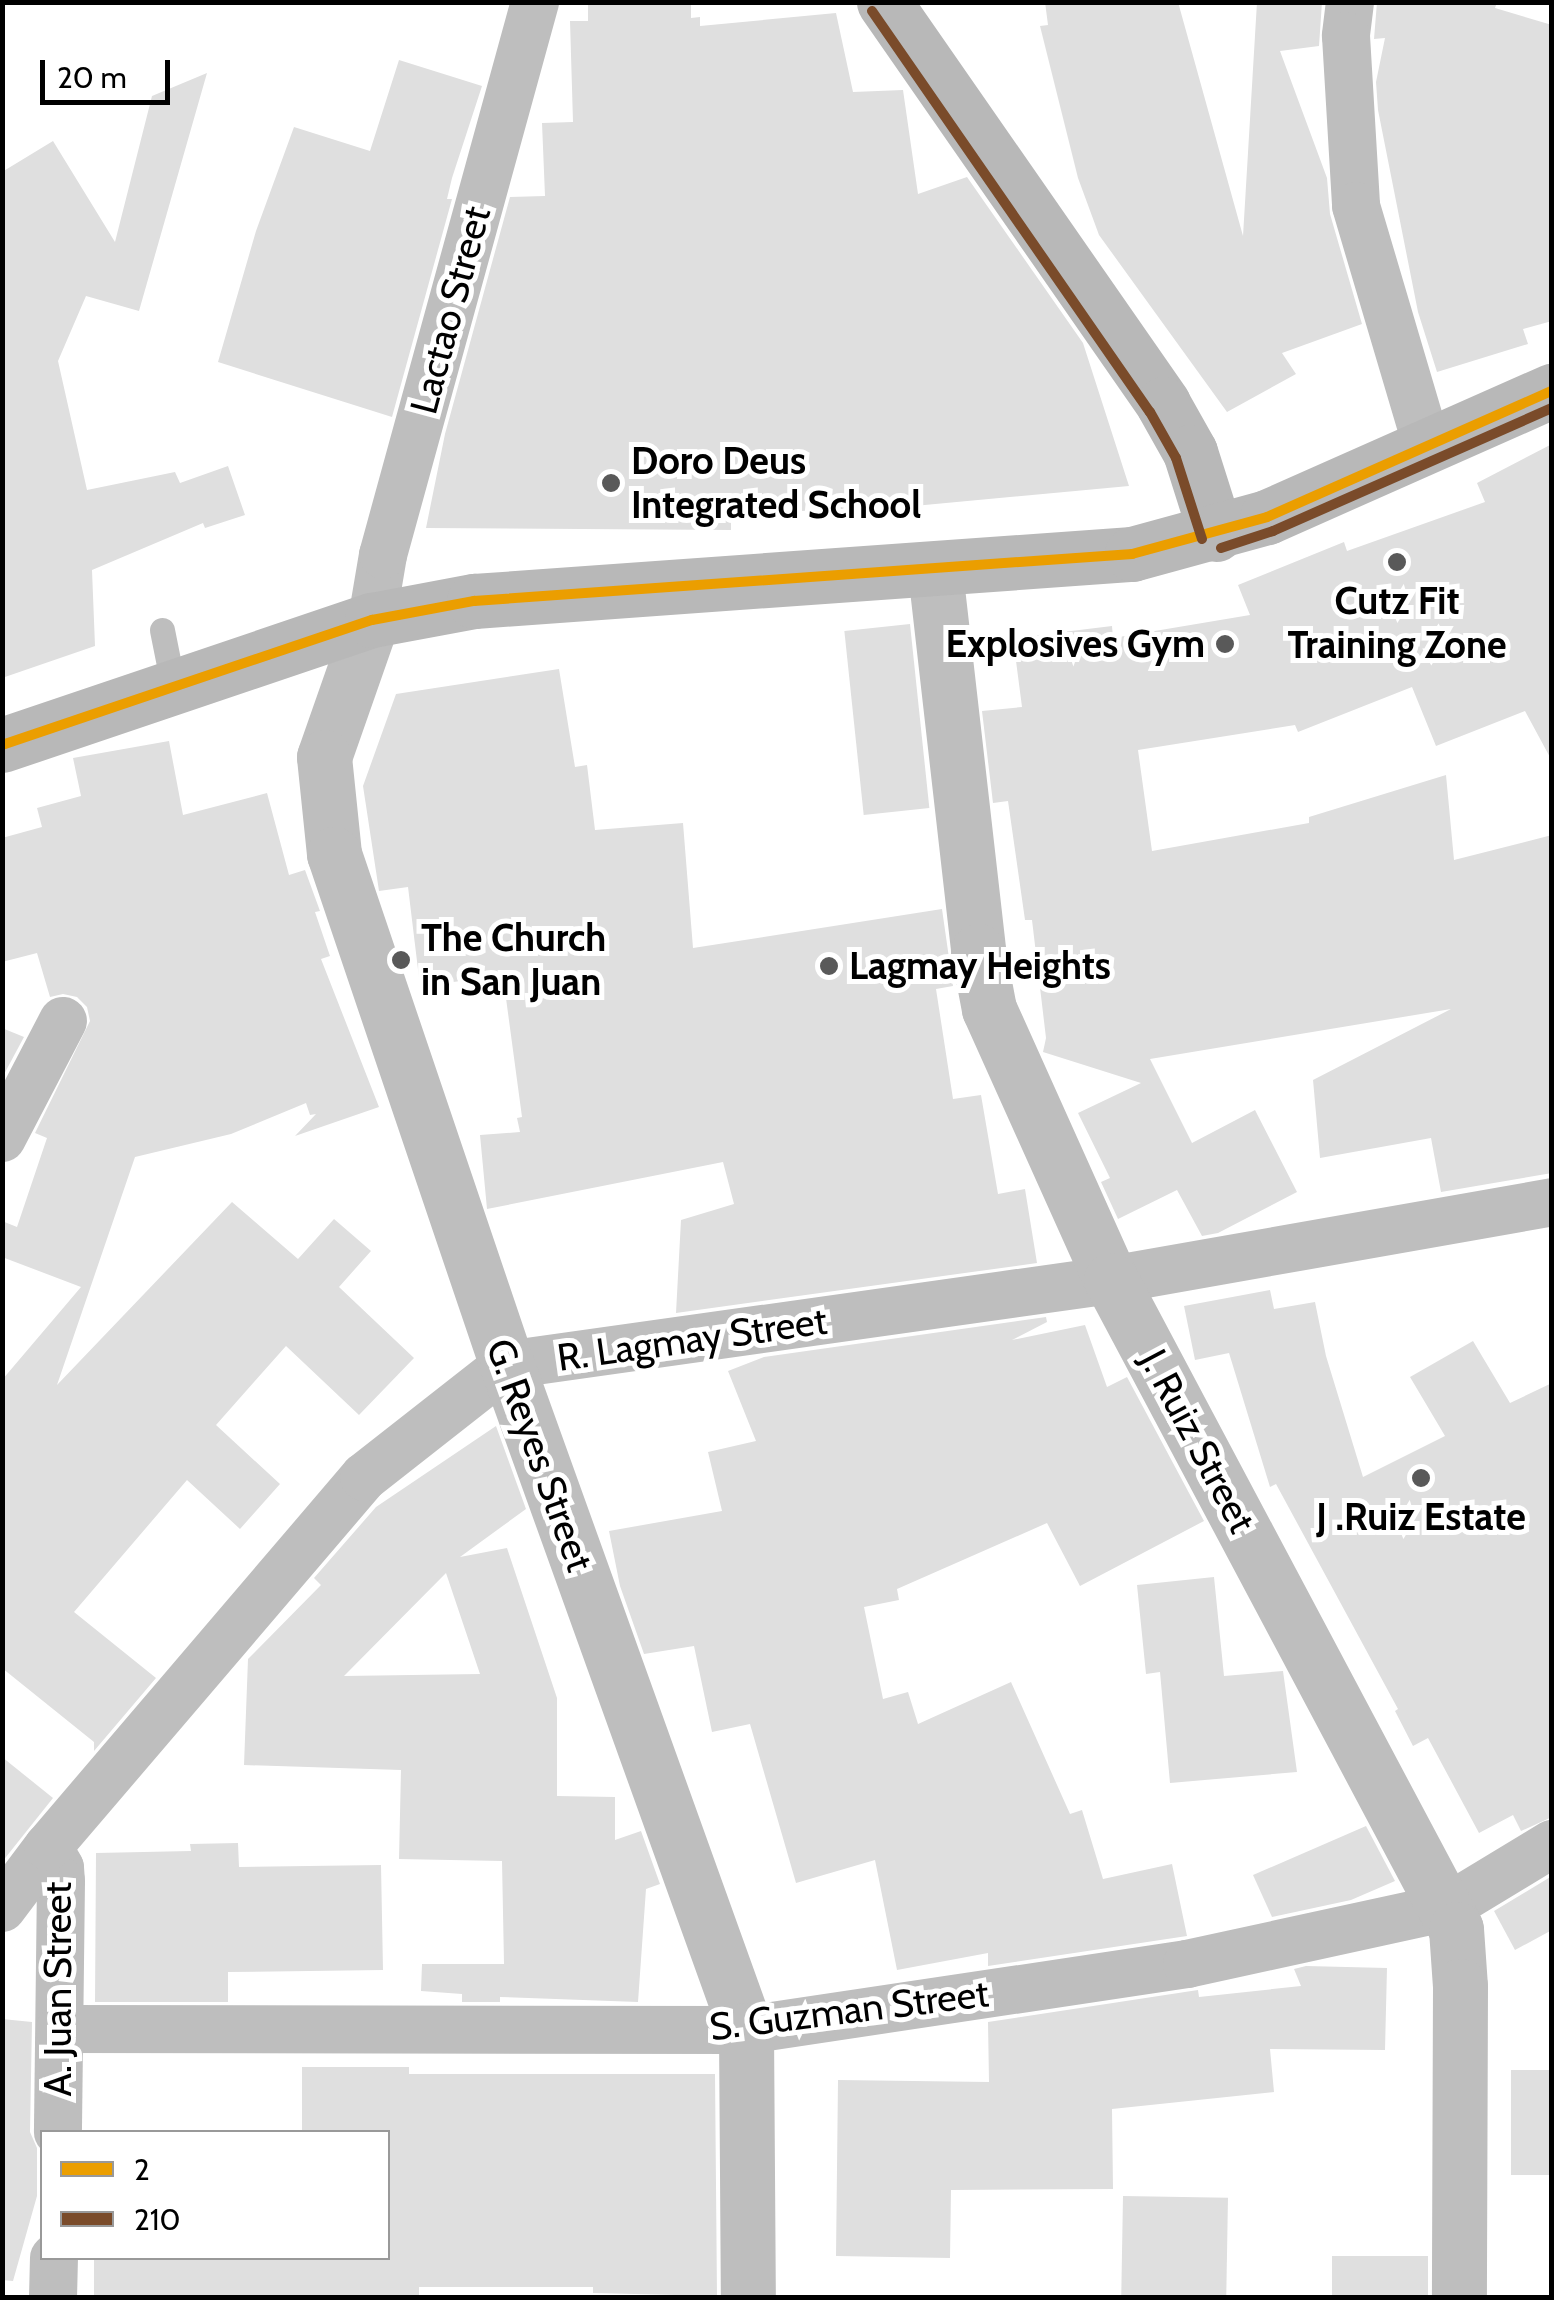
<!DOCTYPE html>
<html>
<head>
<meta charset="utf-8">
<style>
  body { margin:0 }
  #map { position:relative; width:1554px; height:2300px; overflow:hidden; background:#fff; font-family:Cabin,sans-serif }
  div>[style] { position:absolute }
  .building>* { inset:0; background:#dfdfdf; transform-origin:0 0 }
  .service>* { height:25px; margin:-12.5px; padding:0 12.5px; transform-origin:12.5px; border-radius:12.5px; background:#bebebe }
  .minor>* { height:48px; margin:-24px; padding:0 24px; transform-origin:24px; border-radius:24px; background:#bebebe }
  .tertiary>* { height:55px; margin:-27.5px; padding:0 27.5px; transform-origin:27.5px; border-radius:27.5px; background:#bebebe }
  .secondary>* { height:55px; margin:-27.5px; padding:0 27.5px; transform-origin:27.5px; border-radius:27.5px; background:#b8b8b8 }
  .bus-1>* { height:10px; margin:-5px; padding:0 5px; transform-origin:5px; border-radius:5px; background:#eb9e00 }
  .bus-2>* { height:10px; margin:-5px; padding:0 5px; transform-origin:5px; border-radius:5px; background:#7a4b2a }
  .dots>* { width:28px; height:28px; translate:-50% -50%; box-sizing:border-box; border:5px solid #fff; border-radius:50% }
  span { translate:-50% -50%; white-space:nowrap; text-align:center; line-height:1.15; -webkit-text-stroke:10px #fff; paint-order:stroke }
  .street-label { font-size:38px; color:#000 }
  .poi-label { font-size:38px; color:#000; font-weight:700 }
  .left { translate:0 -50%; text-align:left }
  .right { translate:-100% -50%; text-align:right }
  .frame { position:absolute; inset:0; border:5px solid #000; pointer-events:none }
  .legend { position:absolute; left:40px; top:2130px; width:350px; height:130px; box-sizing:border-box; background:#fff; border:2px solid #999; margin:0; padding:12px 18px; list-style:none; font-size:30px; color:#000 }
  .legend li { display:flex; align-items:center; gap:20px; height:50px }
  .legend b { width:50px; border:2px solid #999 }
  .scale { position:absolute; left:40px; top:60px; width:130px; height:45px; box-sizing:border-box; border:5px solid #000; border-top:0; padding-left:12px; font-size:30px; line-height:35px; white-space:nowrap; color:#000; -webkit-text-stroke:8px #fff; paint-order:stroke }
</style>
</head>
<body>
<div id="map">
  <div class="building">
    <div style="clip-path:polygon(588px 2px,691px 2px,691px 18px,700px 17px,700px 26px,836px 13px,853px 92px,903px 90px,918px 194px,967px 177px,1083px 343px,1129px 486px,914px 506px,731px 514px,731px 530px,426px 528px,445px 434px,510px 197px,545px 196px,542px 123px,573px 122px,570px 21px,588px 21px)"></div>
    <div style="clip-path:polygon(1045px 2px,1178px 2px,1243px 236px,1257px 2px,1322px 2px,1319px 46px,1280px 51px,1327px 178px,1330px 214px,1362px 324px,1282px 353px,1296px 374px,1227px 412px,1099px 235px,1078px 178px,1040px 26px,1048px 25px)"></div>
    <div style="clip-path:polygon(1377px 2px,1497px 2px,1495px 8px,1552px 25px,1552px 321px,1523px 329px,1528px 344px,1437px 372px,1418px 312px,1378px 110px,1376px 82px,1385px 38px,1374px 39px)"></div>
    <div style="clip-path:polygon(399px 60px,482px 86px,452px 178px,447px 199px,452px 199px,392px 417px,218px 362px,256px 231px,294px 127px,370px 151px)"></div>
    <div style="clip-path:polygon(207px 73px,139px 311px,86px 296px,58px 361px,87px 490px,175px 472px,180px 483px,228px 466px,245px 515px,205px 528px,203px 523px,92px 570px,95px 646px,2px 678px,2px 172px,53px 141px,115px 242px,152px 96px)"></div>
    <div style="clip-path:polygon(1552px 444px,1552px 761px,1525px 711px,1436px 746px,1412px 687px,1298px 732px,1295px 725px,1138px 750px,1152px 851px,1309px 823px,1309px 817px,1446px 775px,1454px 860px,1552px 835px,1552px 1173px,1441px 1192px,1431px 1138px,1320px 1158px,1313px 1080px,1451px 1009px,1150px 1059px,1192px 1143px,1255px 1110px,1297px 1192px,1218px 1233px,1202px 1236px,1177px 1190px,1118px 1219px,1101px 1182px,1110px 1178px,1078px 1113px,1141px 1083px,1043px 1052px,1046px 1038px,1032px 920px,1025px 920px,1008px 801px,993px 803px,982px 711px,1022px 707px,1013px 638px,1112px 626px,1113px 638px,1250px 615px,1238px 585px,1344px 542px,1347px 551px,1485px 502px,1477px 483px)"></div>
    <div style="left:910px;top:624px;width:185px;height:66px;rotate:84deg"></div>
    <div style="clip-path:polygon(559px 669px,575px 767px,587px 765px,595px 830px,683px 823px,693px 948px,942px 909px,953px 986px,936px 989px,953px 1099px,981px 1095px,998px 1194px,1025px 1189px,1037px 1263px,676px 1313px,681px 1220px,734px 1204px,723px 1162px,487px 1209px,480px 1135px,520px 1132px,517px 1118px,522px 1117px,503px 976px,420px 986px,408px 887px,379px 891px,363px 786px,396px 694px)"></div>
    <div style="clip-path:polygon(169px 741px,183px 815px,267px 793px,289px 875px,305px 870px,320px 911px,315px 912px,330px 956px,321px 959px,379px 1107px,295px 1136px,316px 1114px,310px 1115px,306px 1103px,231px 1134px,135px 1157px,57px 1385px,232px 1202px,298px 1259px,334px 1219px,371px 1251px,339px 1287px,414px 1358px,359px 1415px,286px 1346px,216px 1425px,280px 1484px,240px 1529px,187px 1480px,74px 1612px,156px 1678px,94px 1751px,94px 1742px,2px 1668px,2px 1380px,81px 1287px,2px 1257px,2px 1221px,17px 1227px,47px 1138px,35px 1133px,90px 1021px,87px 1007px,77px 997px,63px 994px,50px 997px,37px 953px,2px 962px,2px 838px,42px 827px,37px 808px,81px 796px,73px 758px)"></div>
    <div style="clip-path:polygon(2px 1028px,24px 1037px,2px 1078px)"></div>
    <div style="clip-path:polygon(1270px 1290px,1274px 1309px,1315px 1302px,1326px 1356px,1363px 1477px,1445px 1436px,1410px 1377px,1473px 1341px,1510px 1403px,1552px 1383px,1552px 1817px,1521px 1831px,1513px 1815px,1479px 1833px,1428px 1738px,1413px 1746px,1395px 1711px,1398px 1709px,1276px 1484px,1270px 1487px,1229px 1353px,1195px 1360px,1184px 1306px)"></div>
    <div style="clip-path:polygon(1046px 1317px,1047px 1322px,1012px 1340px,1085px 1325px,1107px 1387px,1127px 1377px,1204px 1521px,1080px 1586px,1047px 1523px,897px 1589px,899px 1600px,864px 1607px,883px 1699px,908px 1692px,918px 1724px,1011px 1682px,1070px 1814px,1082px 1810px,1103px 1879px,1172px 1864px,1187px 1936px,988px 1966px,988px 1953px,897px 1970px,875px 1860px,796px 1883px,750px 1724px,712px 1732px,694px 1646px,644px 1654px,620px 1586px,609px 1531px,722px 1511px,708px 1452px,756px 1441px,728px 1371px,764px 1357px)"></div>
    <div style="clip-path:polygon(evenodd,496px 1426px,526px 1509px,460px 1557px,507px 1548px,557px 1698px,557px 1796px,615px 1797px,615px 1840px,641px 1831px,660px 1884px,646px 1889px,638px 2002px,500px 1997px,500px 2002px,462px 2002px,462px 1994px,421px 1991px,422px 1964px,504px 1964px,502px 1861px,399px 1859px,401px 1770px,244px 1765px,248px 1659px,321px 1585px,314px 1578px,376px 1507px,496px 1426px,446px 1573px,480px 1674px,344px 1676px,446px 1573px)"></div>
    <div style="clip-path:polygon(1214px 1577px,1224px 1676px,1283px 1671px,1297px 1772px,1170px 1783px,1160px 1672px,1146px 1674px,1137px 1585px)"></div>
    <div style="clip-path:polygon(2px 1757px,53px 1798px,2px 1862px)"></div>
    <div style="clip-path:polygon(1366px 1826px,1395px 1881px,1351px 1900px,1272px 1917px,1253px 1875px)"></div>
    <div style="clip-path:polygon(238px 1843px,239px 1867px,381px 1865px,383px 1970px,228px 1972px,228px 2002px,95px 2002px,96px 1853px,191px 1851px,190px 1844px)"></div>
    <div style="clip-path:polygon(1552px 1876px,1552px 1930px,1515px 1950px,1494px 1911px)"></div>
    <div style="clip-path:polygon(1306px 1966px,1387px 1968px,1385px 2050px,1270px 2049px,1274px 2092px,1112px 2109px,1113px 2189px,951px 2190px,950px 2258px,836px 2256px,838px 2080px,989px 2082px,988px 2022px,1198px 1990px,1199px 1997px,1301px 1986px,1294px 1969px)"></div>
    <div style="clip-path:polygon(2px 2019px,32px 2022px,30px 2132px,37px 2148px,37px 2196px,13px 2281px,2px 2280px)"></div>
    <div style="clip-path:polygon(302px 2067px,409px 2067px,409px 2074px,715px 2074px,717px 2296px,593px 2293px,593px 2287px,419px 2287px,419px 2298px,94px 2298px,94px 2258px,388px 2258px,388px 2132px,302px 2132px)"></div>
    <div style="left:1511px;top:2070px;width:41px;height:105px"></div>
    <div style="left:1123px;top:2196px;width:105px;height:102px;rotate:1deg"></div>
    <div style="left:1332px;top:2256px;width:96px;height:42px"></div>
  </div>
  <div class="service">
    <div style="left:162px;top:630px;width:56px;rotate:78.7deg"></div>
  </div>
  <div class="minor">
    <div style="left:1350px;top:2px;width:34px;rotate:97deg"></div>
    <div style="left:1346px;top:36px;width:170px;rotate:86.6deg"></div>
    <div style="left:1356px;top:206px;width:250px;rotate:73.5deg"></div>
    <div style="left:372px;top:620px;width:66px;rotate:-80.4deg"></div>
    <div style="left:383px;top:555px;width:574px;rotate:-74.63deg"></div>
    <div style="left:2px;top:1138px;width:132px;rotate:-62.5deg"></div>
    <div style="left:48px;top:1847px;width:24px;rotate:60deg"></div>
    <div style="left:60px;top:1868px;width:13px;rotate:86deg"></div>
    <div style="left:61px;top:1881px;width:251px;rotate:90.7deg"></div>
    <div style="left:2px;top:1908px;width:76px;rotate:-53deg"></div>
    <div style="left:48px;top:1847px;width:487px;rotate:-49.5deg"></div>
    <div style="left:364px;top:1477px;width:182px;rotate:-38.1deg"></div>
    <div style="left:507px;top:1365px;width:610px;rotate:-8.01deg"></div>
    <div style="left:1111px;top:1280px;width:448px;rotate:-10deg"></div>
    <div style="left:60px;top:2029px;width:686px;rotate:0.08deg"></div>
    <div style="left:746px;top:2030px;width:446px;rotate:-8.5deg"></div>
    <div style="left:1187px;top:1964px;width:267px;rotate:-12.3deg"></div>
    <div style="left:1448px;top:1907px;width:122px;rotate:-31.2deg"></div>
    <div style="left:53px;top:2298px;width:40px;rotate:-88.6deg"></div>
  </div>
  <div class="tertiary">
    <div style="left:935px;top:571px;width:382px;rotate:83.5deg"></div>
    <div style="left:978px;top:951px;width:59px;rotate:79.3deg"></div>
    <div style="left:989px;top:1009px;width:297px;rotate:65.8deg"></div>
    <div style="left:1111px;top:1280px;width:735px;rotate:62.01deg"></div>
    <div style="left:1456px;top:1929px;width:57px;rotate:86deg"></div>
    <div style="left:1460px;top:1986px;width:312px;rotate:90.2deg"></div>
    <div style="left:372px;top:620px;width:145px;rotate:109.3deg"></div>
    <div style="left:324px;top:757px;width:98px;rotate:84.1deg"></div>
    <div style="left:334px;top:854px;width:539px;rotate:71.3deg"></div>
    <div style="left:507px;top:1365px;width:707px;rotate:70.23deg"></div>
    <div style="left:746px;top:2030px;width:268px;rotate:89.6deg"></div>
  </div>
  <div class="secondary">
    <div style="left:884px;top:2px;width:489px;rotate:55.2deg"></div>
    <div style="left:1163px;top:404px;width:55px;rotate:60.6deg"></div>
    <div style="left:1190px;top:452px;width:86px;rotate:72.4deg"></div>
    <div style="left:2px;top:745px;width:391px;rotate:-18.7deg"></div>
    <div style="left:372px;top:620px;width:104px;rotate:-10.6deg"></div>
    <div style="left:474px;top:601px;width:660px;rotate:-4.09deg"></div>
    <div style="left:1132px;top:554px;width:140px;rotate:-15.3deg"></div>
    <div style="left:1267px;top:517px;width:312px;rotate:-23.9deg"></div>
  </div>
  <div class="bus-1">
    <div style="left:2px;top:745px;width:391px;rotate:-18.7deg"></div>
    <div style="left:372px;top:620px;width:104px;rotate:-10.6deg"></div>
    <div style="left:474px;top:601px;width:660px;rotate:-4.09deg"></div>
    <div style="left:1132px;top:554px;width:140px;rotate:-15.3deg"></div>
    <div style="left:1267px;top:517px;width:312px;rotate:-23.9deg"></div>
  </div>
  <div class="bus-2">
    <div style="left:872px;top:11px;width:488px;rotate:55.3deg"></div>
    <div style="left:1150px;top:412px;width:53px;rotate:60.5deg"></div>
    <div style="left:1176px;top:458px;width:85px;rotate:72.2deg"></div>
    <div style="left:1221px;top:548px;width:55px;rotate:-18.1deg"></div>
    <div style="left:1273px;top:531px;width:305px;rotate:-23.8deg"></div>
  </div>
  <div class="dots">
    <div style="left:611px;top:483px;background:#595959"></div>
    <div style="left:1397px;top:562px;background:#595959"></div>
    <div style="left:1225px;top:644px;background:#595959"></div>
    <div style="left:401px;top:960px;background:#595959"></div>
    <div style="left:829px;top:966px;background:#595959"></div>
    <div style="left:1421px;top:1478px;background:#595959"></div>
  </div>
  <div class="street-label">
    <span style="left:450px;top:310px;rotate:-75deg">Lactao Street</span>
    <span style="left:692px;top:1339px;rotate:-8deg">R. Lagmay Street</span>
    <span style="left:1198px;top:1441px;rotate:62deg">J. Ruiz Street</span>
    <span style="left:540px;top:1455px;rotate:70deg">G. Reyes Street</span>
    <span style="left:58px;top:1989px;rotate:-90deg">A. Juan Street</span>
    <span style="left:849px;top:2010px;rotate:-7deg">S. Guzman Street</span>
  </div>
  <div class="poi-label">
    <span class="left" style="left:631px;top:483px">Doro Deus<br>Integrated School</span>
    <span style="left:1397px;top:623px">Cutz Fit<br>Training Zone</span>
    <span class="right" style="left:1205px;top:644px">Explosives Gym</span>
    <span class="left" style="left:421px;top:960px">The Church<br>in San Juan</span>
    <span class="left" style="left:849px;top:966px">Lagmay Heights</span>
    <span style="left:1421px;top:1517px">J .Ruiz Estate</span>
  </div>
  <div class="frame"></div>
  <ul class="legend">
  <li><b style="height:12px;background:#eb9e00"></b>2</li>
  <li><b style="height:12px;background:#7a4b2a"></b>210</li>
  </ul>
  <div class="scale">20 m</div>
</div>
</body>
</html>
